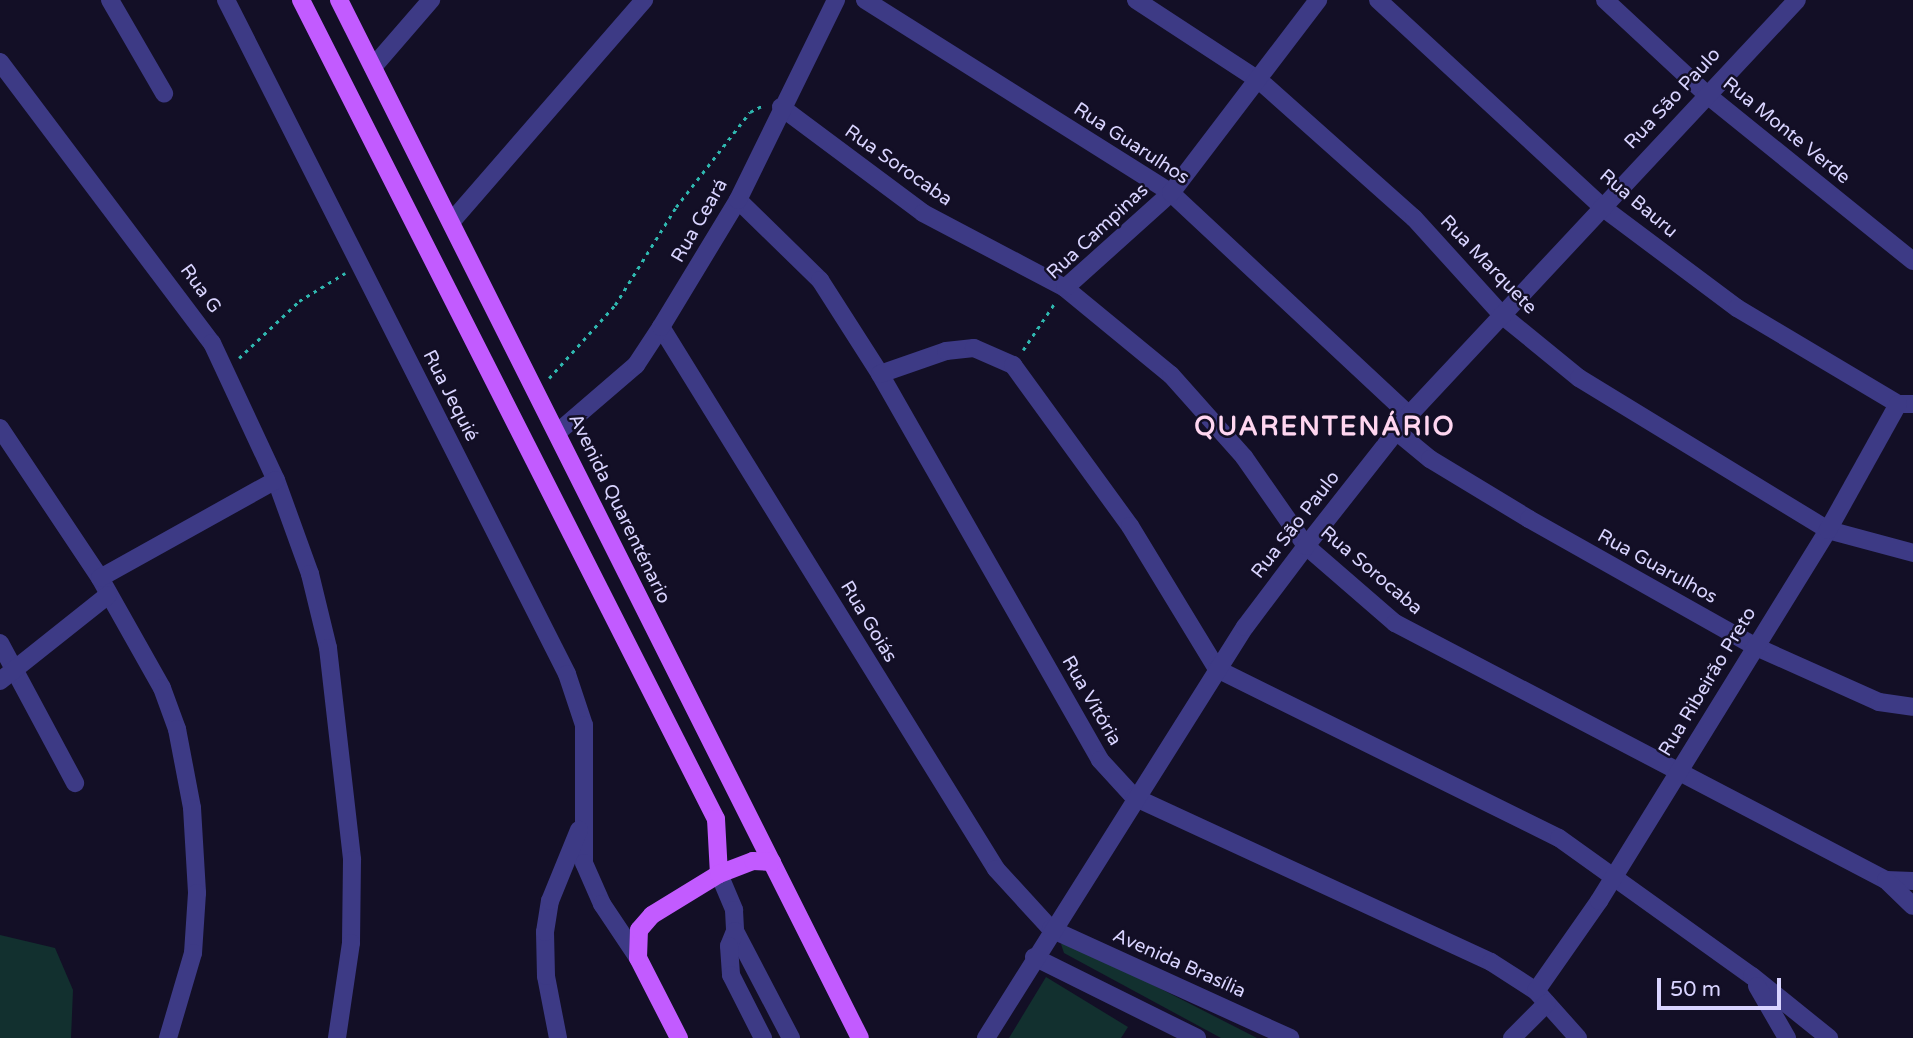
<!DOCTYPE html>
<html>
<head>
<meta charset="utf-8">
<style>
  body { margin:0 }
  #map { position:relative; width:1913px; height:1038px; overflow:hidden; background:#130f26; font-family:"Varela Round",sans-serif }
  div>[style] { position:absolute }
  .green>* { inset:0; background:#12302f }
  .path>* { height:2.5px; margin-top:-1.25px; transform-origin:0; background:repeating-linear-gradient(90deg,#2fb8b0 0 3.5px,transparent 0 8.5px) }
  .minor>* { height:18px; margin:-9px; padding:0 9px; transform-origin:9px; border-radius:9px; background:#3d3a85 }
  .major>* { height:18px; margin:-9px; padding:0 9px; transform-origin:9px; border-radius:9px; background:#c25bff }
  span { translate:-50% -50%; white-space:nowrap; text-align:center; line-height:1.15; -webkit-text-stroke:5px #130f26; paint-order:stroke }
  .street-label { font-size:19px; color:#d9d4ff }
  .district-label { font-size:26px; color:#ffd6f0; font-weight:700; letter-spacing:2px }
  .scale { position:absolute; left:1657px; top:978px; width:124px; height:32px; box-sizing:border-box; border:4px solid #d9d4ff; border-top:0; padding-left:9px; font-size:21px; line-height:24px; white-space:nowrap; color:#d9d4ff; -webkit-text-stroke:5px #130f26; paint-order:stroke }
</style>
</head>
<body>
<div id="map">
  <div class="green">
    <div style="clip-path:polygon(0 935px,55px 948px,73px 990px,71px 1038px,0 1038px)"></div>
    <div style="clip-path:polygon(1067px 941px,1257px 1038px,1221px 1038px,1064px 953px,1061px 944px)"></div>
    <div style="clip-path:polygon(1046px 977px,1128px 1027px,1121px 1038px,1009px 1038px)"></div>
  </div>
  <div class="path">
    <div style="left:1023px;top:350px;width:59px;rotate:-56deg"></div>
    <div style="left:239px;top:358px;width:83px;rotate:-43.5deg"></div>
    <div style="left:299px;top:301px;width:54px;rotate:-31.3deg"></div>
    <div style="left:549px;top:378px;width:98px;rotate:-47.9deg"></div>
    <div style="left:615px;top:305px;width:115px;rotate:-58.1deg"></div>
    <div style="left:676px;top:207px;width:120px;rotate:-52.1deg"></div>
    <div style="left:750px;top:112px;width:16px;rotate:-27deg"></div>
  </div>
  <div class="minor">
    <div style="left:110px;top:0;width:108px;rotate:59.9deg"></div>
    <div style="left:226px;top:0;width:755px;rotate:63.16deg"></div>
    <div style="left:567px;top:674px;width:54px;rotate:71.6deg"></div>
    <div style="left:584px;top:725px;width:138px;rotate:90deg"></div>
    <div style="left:584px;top:863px;width:45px;rotate:66.3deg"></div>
    <div style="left:602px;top:904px;width:65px;rotate:56.3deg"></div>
    <div style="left:865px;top:0;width:362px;rotate:32.2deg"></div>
    <div style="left:1171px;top:193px;width:325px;rotate:43deg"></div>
    <div style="left:1136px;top:0;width:148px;rotate:33.2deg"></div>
    <div style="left:1260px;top:81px;width:206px;rotate:41.7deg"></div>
    <div style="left:1414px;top:218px;width:132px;rotate:47.8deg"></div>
    <div style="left:1503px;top:316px;width:98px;rotate:39.2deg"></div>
    <div style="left:1579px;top:378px;width:292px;rotate:31.4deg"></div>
    <div style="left:1828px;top:530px;width:88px;rotate:15.1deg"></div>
    <div style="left:1378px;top:0;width:305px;rotate:42.7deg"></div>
    <div style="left:1602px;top:207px;width:169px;rotate:36.8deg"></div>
    <div style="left:1737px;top:308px;width:187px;rotate:30.8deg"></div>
    <div style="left:1898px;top:404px;width:15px"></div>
    <div style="left:1605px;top:0;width:138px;rotate:42.9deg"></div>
    <div style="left:1706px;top:94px;width:266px;rotate:38.9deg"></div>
    <div style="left:0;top:62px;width:352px;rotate:53deg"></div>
    <div style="left:212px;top:343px;width:151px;rotate:65deg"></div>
    <div style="left:276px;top:480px;width:100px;rotate:70.1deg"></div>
    <div style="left:310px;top:574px;width:76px;rotate:76.3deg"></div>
    <div style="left:328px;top:648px;width:213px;rotate:83.5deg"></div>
    <div style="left:352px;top:860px;width:83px;rotate:90.7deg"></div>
    <div style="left:351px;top:943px;width:96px;rotate:98.4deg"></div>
    <div style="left:373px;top:67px;width:89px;rotate:-49.1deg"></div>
    <div style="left:781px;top:107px;width:177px;rotate:36.7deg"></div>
    <div style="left:923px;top:213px;width:161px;rotate:27.8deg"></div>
    <div style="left:1065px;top:288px;width:137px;rotate:39.4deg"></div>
    <div style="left:1171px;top:375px;width:110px;rotate:48.3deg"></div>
    <div style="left:1244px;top:457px;width:108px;rotate:55.1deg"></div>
    <div style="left:1306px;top:546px;width:118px;rotate:40.9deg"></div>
    <div style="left:1395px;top:623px;width:554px;rotate:27.63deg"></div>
    <div style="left:1886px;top:880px;width:27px;rotate:2deg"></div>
    <div style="left:738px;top:200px;width:115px;rotate:44.3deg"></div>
    <div style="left:820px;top:280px;width:112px;rotate:57.4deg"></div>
    <div style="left:880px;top:374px;width:444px;rotate:60.3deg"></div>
    <div style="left:1100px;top:760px;width:50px;rotate:47.4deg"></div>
    <div style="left:1134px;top:797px;width:393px;rotate:24.8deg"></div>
    <div style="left:1491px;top:962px;width:54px;rotate:32.8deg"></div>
    <div style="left:1536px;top:991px;width:63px;rotate:48.2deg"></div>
    <div style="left:452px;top:221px;width:293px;rotate:-49deg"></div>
    <div style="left:1065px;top:288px;width:142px;rotate:-41.9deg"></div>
    <div style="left:1171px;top:193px;width:243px;rotate:-52.7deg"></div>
    <div style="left:661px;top:327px;width:637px;rotate:58.28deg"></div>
    <div style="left:996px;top:869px;width:81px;rotate:47.5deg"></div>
    <div style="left:1051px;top:929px;width:263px;rotate:24.5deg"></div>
    <div style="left:880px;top:374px;width:70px;rotate:-19.2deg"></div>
    <div style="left:946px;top:351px;width:28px;rotate:-6deg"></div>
    <div style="left:974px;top:348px;width:43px;rotate:23.6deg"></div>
    <div style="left:1013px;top:365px;width:199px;rotate:54deg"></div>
    <div style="left:1130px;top:526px;width:167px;rotate:58.7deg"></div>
    <div style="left:1217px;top:669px;width:381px;rotate:26.3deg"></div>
    <div style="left:1559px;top:838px;width:237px;rotate:35.6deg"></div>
    <div style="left:1752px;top:976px;width:99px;rotate:38.8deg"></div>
    <div style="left:0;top:428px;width:180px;rotate:56.3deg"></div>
    <div style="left:100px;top:578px;width:126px;rotate:60.6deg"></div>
    <div style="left:162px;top:688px;width:44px;rotate:69.9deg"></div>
    <div style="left:177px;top:729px;width:80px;rotate:79.2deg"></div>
    <div style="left:192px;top:808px;width:85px;rotate:86.6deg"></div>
    <div style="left:197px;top:893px;width:60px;rotate:93.8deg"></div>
    <div style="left:193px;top:953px;width:89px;rotate:106.4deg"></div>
    <div style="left:1396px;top:431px;width:44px;rotate:39.5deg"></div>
    <div style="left:1430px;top:459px;width:116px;rotate:31.2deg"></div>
    <div style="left:1529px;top:519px;width:258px;rotate:29.4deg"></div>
    <div style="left:1754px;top:646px;width:137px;rotate:24.1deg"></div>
    <div style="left:1879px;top:702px;width:34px;rotate:8deg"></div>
    <div style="left:558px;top:432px;width:103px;rotate:-40.7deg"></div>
    <div style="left:636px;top:365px;width:45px;rotate:-56.7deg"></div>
    <div style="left:661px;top:327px;width:149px;rotate:-58.8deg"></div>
    <div style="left:738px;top:200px;width:223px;rotate:-63.9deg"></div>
    <div style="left:100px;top:578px;width:201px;rotate:-29.1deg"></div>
    <div style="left:0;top:643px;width:159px;rotate:61.8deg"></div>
    <div style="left:0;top:681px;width:138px;rotate:-38.5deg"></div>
    <div style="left:719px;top:874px;width:39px;rotate:67deg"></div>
    <div style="left:734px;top:910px;width:21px;rotate:87deg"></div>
    <div style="left:735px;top:931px;width:121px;rotate:62.4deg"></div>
    <div style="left:1886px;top:880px;width:37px;rotate:44deg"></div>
    <div style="left:735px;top:931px;width:16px;rotate:112deg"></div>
    <div style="left:729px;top:946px;width:29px;rotate:86deg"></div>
    <div style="left:731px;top:975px;width:71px;rotate:63.1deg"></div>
    <div style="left:1034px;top:957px;width:182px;rotate:26.4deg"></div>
    <div style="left:1757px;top:986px;width:60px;rotate:60deg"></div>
    <div style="left:1536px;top:991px;width:110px;rotate:-55deg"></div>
    <div style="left:1599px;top:901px;width:436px;rotate:-58.3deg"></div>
    <div style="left:1828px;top:530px;width:144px;rotate:-60.9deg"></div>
    <div style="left:558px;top:1038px;width:63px;rotate:-101deg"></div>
    <div style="left:546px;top:976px;width:44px;rotate:-91.3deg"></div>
    <div style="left:545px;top:932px;width:31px;rotate:-81deg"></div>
    <div style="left:550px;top:901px;width:77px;rotate:-67.8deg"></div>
    <div style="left:986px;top:1038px;width:486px;rotate:-57.8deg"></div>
    <div style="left:1245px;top:627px;width:101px;rotate:-53deg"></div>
    <div style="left:1306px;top:546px;width:167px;rotate:-51.8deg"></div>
    <div style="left:1409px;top:415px;width:568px;rotate:-46.93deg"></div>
    <div style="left:1512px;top:1038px;width:49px;rotate:-45deg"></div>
  </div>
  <div class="major">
    <div style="left:301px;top:0;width:918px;rotate:63.13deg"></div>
    <div style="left:716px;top:819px;width:55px;rotate:86.9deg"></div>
    <div style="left:339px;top:0;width:1161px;rotate:63.35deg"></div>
    <div style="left:679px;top:1038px;width:90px;rotate:-117.1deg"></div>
    <div style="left:638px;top:958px;width:28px;rotate:-88deg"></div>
    <div style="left:639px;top:930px;width:20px;rotate:-49deg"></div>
    <div style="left:652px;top:915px;width:79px;rotate:-31.5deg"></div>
    <div style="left:719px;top:874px;width:36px;rotate:-21deg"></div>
    <div style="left:753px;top:861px;width:19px;rotate:3deg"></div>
  </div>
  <div class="street-label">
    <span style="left:1673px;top:99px;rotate:-47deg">Rua São Paulo</span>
    <span style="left:1786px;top:131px;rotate:39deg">Rua Monte Verde</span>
    <span style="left:1131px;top:144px;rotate:33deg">Rua Guarulhos</span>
    <span style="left:898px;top:166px;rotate:35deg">Rua Sorocaba</span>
    <span style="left:1638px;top:204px;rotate:40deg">Rua Bauru</span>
    <span style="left:700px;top:221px;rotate:-60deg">Rua Ceará</span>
    <span style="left:1098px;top:232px;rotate:-43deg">Rua Campinas</span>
    <span style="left:1488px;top:265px;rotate:46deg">Rua Marquete</span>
    <span style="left:200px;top:289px;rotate:54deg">Rua G</span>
    <span style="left:450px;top:396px;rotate:63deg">Rua Jequié</span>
    <span style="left:619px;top:509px;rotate:64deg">Avenida Quarenténario</span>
    <span style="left:1296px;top:525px;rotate:-52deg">Rua São Paulo</span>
    <span style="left:1657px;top:567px;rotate:29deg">Rua Guarulhos</span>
    <span style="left:1371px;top:571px;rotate:40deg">Rua Sorocaba</span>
    <span style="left:868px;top:622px;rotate:59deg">Rua Goiás</span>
    <span style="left:1708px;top:682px;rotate:-59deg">Rua Ribeirão Preto</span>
    <span style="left:1091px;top:701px;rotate:60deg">Rua Vitória</span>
    <span style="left:1179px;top:964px;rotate:24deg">Avenida Brasília</span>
  </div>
  <div class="district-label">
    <span style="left:1325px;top:427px">QUARENTENÁRIO</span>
  </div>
  <div class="scale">50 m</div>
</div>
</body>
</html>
